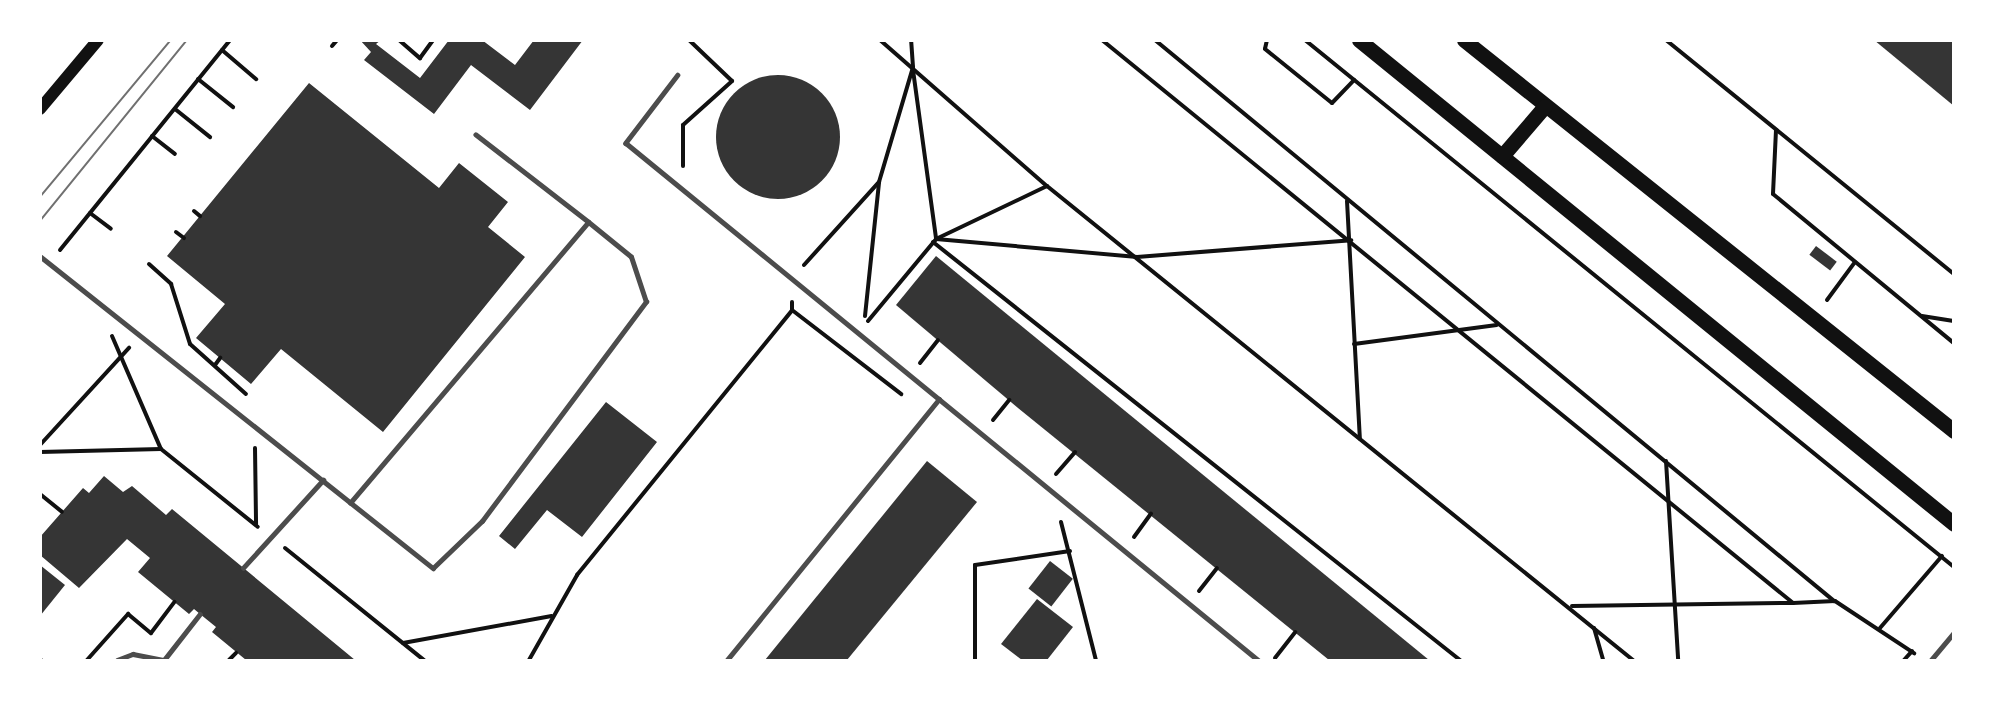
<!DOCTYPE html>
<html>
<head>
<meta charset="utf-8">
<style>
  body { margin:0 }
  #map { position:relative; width:1994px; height:701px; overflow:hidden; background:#fff; font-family:"DM Sans",sans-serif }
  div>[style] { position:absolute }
  .building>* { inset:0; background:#353535; transform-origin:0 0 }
  .round { border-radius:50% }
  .path>* { height:4px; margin:-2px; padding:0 2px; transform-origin:2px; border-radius:2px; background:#111 }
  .service>* { height:4.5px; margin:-2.25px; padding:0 2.25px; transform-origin:2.25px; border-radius:2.25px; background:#4c4c4c }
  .secondary>* { height:12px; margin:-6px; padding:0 6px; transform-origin:6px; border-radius:6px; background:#111 }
  .primary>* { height:15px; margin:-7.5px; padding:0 7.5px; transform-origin:7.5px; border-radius:7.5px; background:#111 }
  .tram>* { height:1.5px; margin:-0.75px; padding:0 0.75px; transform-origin:0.75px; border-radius:0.75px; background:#707070 }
  span { translate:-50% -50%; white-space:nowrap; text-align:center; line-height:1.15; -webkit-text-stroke:6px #fff; paint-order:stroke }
  .frame { position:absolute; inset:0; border:42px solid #fff; pointer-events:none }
</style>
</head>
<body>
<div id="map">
  <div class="building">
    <div style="clip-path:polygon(381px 40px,376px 44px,420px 78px,449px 40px,482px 40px,515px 65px,534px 40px,583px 40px,530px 110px,471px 65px,434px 114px,364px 60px,371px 52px,360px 40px)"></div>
    <div style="clip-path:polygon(1874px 40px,1954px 40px,1954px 106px)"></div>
    <div class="round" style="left:716px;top:75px;width:124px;height:124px"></div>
    <div style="clip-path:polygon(309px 83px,439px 188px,459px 163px,508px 202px,488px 227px,525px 257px,383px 432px,281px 349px,251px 384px,196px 338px,225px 304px,167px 256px)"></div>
    <div style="left:1816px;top:246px;width:26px;height:11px;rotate:37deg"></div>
    <div style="clip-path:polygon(936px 256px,1429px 660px,1329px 660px,1018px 408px,896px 305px)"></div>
    <div style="clip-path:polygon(606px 402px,657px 442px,582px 537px,547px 510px,515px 549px,499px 536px)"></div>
    <div style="clip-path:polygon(927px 461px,977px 502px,847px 660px,765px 660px)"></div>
    <div style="clip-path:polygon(104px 476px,123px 492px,132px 486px,166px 515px,172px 509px,355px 660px,246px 660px,212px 632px,216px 627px,200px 614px,194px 609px,189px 614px,138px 572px,150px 558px,127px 539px,79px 588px,40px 555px,40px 537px,83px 488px,89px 493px)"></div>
    <div style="left:1050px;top:561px;width:29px;height:35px;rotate:38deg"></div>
    <div style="clip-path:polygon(40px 565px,65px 585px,40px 616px)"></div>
    <div style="clip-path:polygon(1037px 599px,1073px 627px,1047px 660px,1022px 660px,1001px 644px)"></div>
  </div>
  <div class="path">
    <div style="left:399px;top:40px;width:28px;rotate:41deg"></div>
    <div style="left:420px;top:58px;width:22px;rotate:-54deg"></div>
    <div style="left:880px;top:40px;width:222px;rotate:41.2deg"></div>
    <div style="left:1047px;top:186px;width:754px;rotate:38.97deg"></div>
    <div style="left:1102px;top:40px;width:891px;rotate:39.17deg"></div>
    <div style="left:1793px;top:603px;width:42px;rotate:-2.7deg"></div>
    <div style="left:1835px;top:601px;width:95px;rotate:33.4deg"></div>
    <div style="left:1155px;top:40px;width:881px;rotate:39.56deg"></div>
    <div style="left:1267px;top:40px;width:9px;rotate:103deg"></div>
    <div style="left:1265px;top:49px;width:86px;rotate:38.9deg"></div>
    <div style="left:1332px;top:103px;width:32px;rotate:-46deg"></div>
    <div style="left:1305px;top:40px;width:836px;rotate:39.08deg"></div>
    <div style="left:1666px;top:40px;width:371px;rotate:39.1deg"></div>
    <div style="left:332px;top:46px;width:8px;rotate:-50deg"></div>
    <div style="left:222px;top:50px;width:45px;rotate:40.5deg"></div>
    <div style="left:913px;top:70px;width:171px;rotate:82.2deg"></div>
    <div style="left:936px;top:239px;width:123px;rotate:-25.5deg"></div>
    <div style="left:198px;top:79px;width:45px;rotate:38.7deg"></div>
    <div style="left:175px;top:109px;width:45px;rotate:38.7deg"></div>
    <div style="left:1776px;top:130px;width:64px;rotate:92.7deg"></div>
    <div style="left:1773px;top:194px;width:234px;rotate:39.5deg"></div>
    <div style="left:152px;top:136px;width:29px;rotate:38deg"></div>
    <div style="left:683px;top:166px;width:41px;rotate:-90deg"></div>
    <div style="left:683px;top:125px;width:66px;rotate:-41.9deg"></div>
    <div style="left:732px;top:81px;width:59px;rotate:-136.4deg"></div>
    <div style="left:1347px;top:201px;width:238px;rotate:86.9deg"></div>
    <div style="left:194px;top:211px;width:8px;rotate:40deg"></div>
    <div style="left:90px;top:213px;width:26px;rotate:37deg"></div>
    <div style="left:176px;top:232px;width:10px;rotate:37deg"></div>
    <div style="left:933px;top:242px;width:673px;rotate:38.42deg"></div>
    <div style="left:60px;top:250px;width:270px;rotate:-51deg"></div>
    <div style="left:149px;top:264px;width:30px;rotate:42deg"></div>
    <div style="left:171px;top:284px;width:63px;rotate:72.4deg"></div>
    <div style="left:190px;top:344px;width:75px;rotate:41.8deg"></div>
    <div style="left:804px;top:265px;width:112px;rotate:-47.9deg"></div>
    <div style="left:879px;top:182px;width:120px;rotate:-73.5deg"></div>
    <div style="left:913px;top:67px;width:27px;rotate:-94deg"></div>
    <div style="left:1827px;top:300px;width:47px;rotate:-53.6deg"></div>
    <div style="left:792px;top:302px;width:8px;rotate:90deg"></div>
    <div style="left:792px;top:310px;width:138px;rotate:37.6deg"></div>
    <div style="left:865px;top:316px;width:134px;rotate:-84deg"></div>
    <div style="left:1922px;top:316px;width:32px;rotate:9deg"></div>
    <div style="left:868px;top:321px;width:107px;rotate:-50.3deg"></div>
    <div style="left:936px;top:239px;width:202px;rotate:5.1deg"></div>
    <div style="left:1137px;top:257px;width:215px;rotate:-4.5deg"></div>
    <div style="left:112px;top:336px;width:123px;rotate:66.6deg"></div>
    <div style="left:161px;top:449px;width:124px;rotate:38.8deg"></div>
    <div style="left:1354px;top:344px;width:144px;rotate:-7.6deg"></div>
    <div style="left:920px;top:363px;width:29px;rotate:-52deg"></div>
    <div style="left:215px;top:365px;width:9px;rotate:-54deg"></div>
    <div style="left:993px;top:420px;width:26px;rotate:-51deg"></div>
    <div style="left:40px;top:445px;width:132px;rotate:-47.5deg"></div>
    <div style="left:255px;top:448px;width:76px;rotate:89.2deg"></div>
    <div style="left:40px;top:452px;width:121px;rotate:-1.4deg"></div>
    <div style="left:1666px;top:461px;width:199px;rotate:86.5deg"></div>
    <div style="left:1056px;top:474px;width:29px;rotate:-49deg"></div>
    <div style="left:40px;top:494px;width:28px;rotate:39deg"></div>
    <div style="left:1061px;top:522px;width:142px;rotate:75.8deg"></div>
    <div style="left:1134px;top:537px;width:29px;rotate:-54deg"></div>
    <div style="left:285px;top:548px;width:179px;rotate:38.9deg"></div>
    <div style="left:1199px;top:591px;width:29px;rotate:-52deg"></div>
    <div style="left:1572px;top:606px;width:221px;rotate:-0.8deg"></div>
    <div style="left:1594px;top:628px;width:33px;rotate:74deg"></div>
    <div style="left:1880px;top:628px;width:95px;rotate:-49.3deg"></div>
    <div style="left:403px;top:643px;width:151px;rotate:-10.3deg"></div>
    <div style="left:1275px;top:658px;width:33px;rotate:-52deg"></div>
    <div style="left:40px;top:660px;width:1px"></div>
    <div style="left:87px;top:660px;width:62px;rotate:-48.3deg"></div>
    <div style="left:128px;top:614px;width:30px;rotate:40deg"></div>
    <div style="left:151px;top:633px;width:39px;rotate:-53deg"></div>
    <div style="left:229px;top:660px;width:10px;rotate:-45deg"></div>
    <div style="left:529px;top:660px;width:98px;rotate:-60.5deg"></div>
    <div style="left:577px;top:575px;width:341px;rotate:-50.9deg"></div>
    <div style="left:975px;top:660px;width:95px;rotate:-90deg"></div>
    <div style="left:975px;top:565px;width:96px;rotate:-8.4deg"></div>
    <div style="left:1904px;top:660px;width:12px;rotate:-48deg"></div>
  </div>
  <div class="service">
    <div style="left:678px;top:75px;width:86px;rotate:127.4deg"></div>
    <div style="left:626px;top:143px;width:817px;rotate:39.28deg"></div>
    <div style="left:40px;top:256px;width:502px;rotate:38.45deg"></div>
    <div style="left:433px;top:568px;width:68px;rotate:-43.8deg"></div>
    <div style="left:482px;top:521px;width:274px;rotate:-53.2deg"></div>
    <div style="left:646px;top:302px;width:47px;rotate:-108.4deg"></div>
    <div style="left:631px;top:257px;width:55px;rotate:-140.9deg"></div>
    <div style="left:350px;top:503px;width:368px;rotate:-49.7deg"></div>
    <div style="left:588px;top:222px;width:142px;rotate:-142.2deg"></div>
    <div style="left:243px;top:568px;width:119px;rotate:-47.7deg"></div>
    <div style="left:117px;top:660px;width:17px;rotate:-21deg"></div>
    <div style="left:133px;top:654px;width:33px;rotate:11deg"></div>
    <div style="left:164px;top:660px;width:58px;rotate:-52deg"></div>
    <div style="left:727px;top:660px;width:336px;rotate:-50.9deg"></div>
    <div style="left:1931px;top:660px;width:35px;rotate:-50deg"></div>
  </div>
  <div class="secondary">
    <div style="left:40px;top:109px;width:90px;rotate:-50deg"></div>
  </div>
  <div class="primary">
    <div style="left:1359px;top:40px;width:767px;rotate:39.13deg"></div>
    <div style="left:1464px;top:40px;width:627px;rotate:38.59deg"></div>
    <div style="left:1502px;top:156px;width:66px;rotate:-49.3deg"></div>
  </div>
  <div class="tram">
    <div style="left:40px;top:197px;width:204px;rotate:-50.2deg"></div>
    <div style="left:40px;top:221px;width:233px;rotate:-50.9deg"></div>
  </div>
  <div class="frame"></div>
</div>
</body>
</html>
